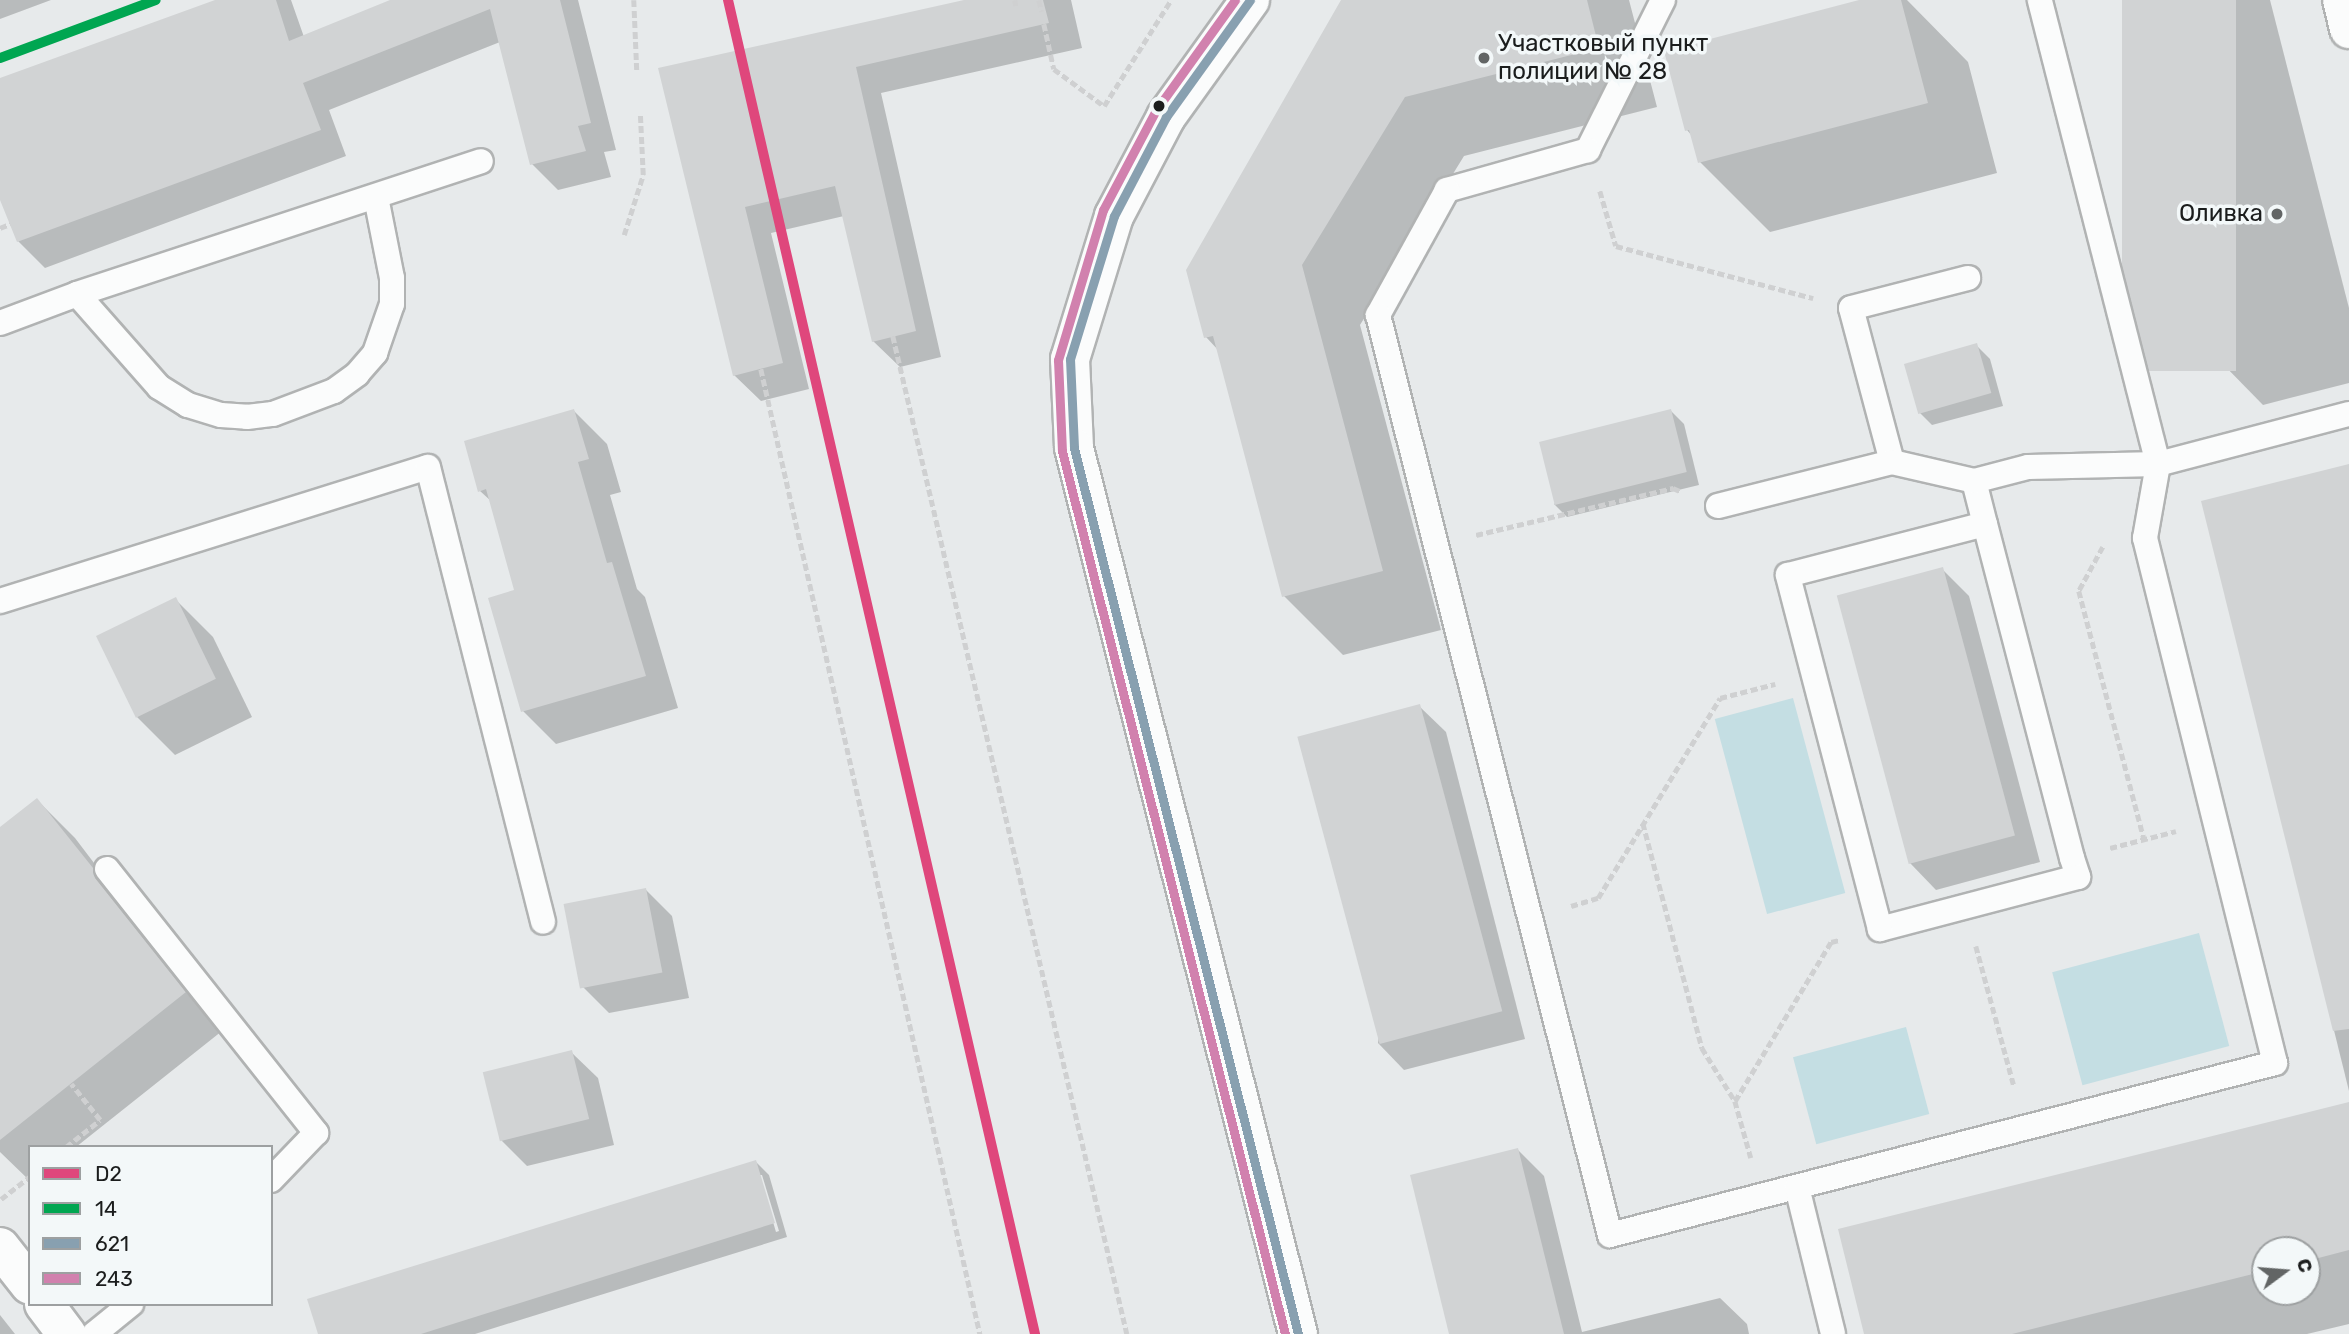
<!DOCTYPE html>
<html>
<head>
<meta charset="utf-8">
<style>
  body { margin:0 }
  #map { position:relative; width:2349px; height:1334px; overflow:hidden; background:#e7eaeb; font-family:Rubik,sans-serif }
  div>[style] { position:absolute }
  .green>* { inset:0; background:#c4dee3; transform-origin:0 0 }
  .shadow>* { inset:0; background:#0003 }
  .building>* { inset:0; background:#d1d3d4; transform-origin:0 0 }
  .path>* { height:4.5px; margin-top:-2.25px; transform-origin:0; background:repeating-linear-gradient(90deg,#cfd0d1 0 7px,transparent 0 10.5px) }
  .roads { filter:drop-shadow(2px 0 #b1b3b3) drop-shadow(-2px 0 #b1b3b3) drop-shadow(0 2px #b1b3b3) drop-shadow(0 -2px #b1b3b3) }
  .lane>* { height:24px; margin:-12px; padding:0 12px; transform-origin:12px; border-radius:12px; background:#fbfcfc }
  .street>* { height:38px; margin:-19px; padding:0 19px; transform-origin:19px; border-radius:19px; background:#fbfcfc }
  .bus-1>* { height:9px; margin:-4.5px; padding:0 4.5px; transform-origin:4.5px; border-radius:4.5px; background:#88a0b0 }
  .bus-2>* { height:9px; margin:-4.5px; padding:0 4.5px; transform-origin:4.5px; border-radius:4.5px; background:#d181ae }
  .rail-1>* { height:10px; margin:-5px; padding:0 5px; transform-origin:5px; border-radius:5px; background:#df477c }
  .rail-2>* { height:10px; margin:-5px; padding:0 5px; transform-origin:5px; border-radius:5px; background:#00a651 }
  .dots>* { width:19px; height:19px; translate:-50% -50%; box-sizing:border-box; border:4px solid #f3f8f9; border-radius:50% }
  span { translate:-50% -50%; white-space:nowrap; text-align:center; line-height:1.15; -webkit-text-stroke:7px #f3f8f9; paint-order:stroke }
  .poi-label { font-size:24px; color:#1b1d1d }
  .left { translate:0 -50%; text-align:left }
  .right { translate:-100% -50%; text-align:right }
  .legend { position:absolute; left:28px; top:1145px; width:245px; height:161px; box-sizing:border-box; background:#f3f8f9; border:2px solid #9da0a1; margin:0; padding:9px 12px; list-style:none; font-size:21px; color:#1b1d1d }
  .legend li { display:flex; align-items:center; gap:14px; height:35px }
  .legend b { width:35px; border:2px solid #9da0a1 }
  .north { position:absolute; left:2251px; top:1236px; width:70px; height:70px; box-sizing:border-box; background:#f3f8f9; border:2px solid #9da0a1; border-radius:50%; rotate:74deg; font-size:19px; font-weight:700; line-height:28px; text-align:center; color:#1b1d1d }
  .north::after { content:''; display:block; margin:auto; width:24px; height:32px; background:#626565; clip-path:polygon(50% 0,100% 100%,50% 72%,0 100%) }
</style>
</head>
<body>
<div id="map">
  <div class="green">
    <div style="left:1793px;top:698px;width:202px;height:81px;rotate:75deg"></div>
    <div style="left:2199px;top:933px;width:117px;height:152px;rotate:75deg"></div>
    <div style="left:1906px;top:1027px;width:90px;height:117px;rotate:75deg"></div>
  </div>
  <div class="shadow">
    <div style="clip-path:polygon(0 0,51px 0,0 19px)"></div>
    <div style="clip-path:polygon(220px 0,291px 0,304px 37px,395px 0,578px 0,616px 150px,604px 152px,611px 177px,558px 190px,532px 164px,500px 42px,329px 110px,346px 156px,45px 268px,18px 241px,0 194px,0 79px)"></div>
    <div style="clip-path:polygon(973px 0,1071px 0,1082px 48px,881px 93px,941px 357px,900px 367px,873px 341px,844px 216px,771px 233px,809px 389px,761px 401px,734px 375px,660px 70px)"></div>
    <div style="clip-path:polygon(1343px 0,1629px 0,1657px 107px,1464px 156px,1360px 325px,1441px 630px,1343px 655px,1284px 596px,1219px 351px,1206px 337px)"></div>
    <div style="clip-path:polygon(1866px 0,1907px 0,1968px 62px,1997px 173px,1770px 232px,1700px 162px,1692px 136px,1687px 130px)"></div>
    <div style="clip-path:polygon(2124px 0,2270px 0,2349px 308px,2349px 383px,2263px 405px,2217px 358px)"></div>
    <div style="clip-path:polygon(1976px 345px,1990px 359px,2003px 406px,1932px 425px,1919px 412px)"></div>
    <div style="clip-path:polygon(574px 411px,607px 444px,621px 492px,610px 495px,637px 589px,645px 597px,678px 708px,556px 744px,523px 711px,517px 592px,491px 501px,480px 491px)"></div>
    <div style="clip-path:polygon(1671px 411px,1684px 424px,1699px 485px,1567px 517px,1554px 504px)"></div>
    <div style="clip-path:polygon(2349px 470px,2349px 1091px,2203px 502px)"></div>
    <div style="clip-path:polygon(1942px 569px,1969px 596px,2040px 862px,1936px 890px,1910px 863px)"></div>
    <div style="clip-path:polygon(175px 599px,213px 637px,252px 717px,175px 755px,137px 717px)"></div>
    <div style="clip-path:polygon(1419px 706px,1446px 732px,1525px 1039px,1404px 1070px,1378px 1043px)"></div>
    <div style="clip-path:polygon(37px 800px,75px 838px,222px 1031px,76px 1147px,30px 1147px,30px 1181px,0 1152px,0 830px)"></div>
    <div style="clip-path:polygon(645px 889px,672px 916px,689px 998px,609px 1013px,583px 987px)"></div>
    <div style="clip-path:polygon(571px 1052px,598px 1078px,614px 1145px,527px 1166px,501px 1140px)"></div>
    <div style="clip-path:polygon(evenodd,2349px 1104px,2349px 1324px,2307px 1334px,1865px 1334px,2349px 1104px,2265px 1250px,2307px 1250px,2307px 1292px,2265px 1292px,2265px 1250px)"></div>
    <div style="clip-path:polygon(1518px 1150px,1544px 1176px,1582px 1332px,1720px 1298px,1747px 1324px,1749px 1334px,1451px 1334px)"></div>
    <div style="clip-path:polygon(evenodd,756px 1162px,769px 1175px,787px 1237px,475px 1334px,320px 1334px,756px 1162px,759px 1175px,762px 1175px,779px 1231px,776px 1232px,759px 1175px)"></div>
    <div style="clip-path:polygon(0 1315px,15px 1334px,0 1334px)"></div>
  </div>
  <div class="building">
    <div style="clip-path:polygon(215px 0,276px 0,289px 41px,390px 0,560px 0,591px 123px,578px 126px,586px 151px,530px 165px,490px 9px,303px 83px,321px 130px,17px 242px,0 200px,0 78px)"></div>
    <div style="clip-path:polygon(964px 0,1043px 0,1049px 23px,856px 67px,916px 331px,872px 342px,835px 186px,745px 207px,783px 363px,733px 376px,658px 68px)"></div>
    <div style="clip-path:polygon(1341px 0,1587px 0,1599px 48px,1405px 97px,1302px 265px,1383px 571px,1282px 597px,1213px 336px,1204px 338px,1186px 270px)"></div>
    <div style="clip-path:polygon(1859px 0,1901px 0,1928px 103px,1698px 163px,1689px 130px,1685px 131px,1664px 51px)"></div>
    <div style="left:2122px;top:0;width:114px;height:371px"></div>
    <div style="left:1977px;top:343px;width:52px;height:76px;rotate:74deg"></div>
    <div style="clip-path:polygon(574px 409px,589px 459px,578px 462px,607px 563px,612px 562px,646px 676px,521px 712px,488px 598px,514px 590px,486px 489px,478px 492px,464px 441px)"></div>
    <div style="left:1671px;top:409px;width:65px;height:136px;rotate:76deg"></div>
    <div style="clip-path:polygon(2349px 464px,2349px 1029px,2333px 1031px,2201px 501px)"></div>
    <div style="left:1943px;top:567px;width:278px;height:110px;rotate:75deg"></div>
    <div style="left:176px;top:597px;width:91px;height:89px;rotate:64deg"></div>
    <div style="left:1420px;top:704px;width:318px;height:127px;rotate:75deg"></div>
    <div style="clip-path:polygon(37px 798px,93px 868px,95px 878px,186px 992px,0 1140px,0 827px)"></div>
    <div style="left:646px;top:888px;width:86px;height:84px;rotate:79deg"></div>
    <div style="left:572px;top:1050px;width:71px;height:92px;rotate:76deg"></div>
    <div style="clip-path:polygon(2349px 1102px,2349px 1250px,2307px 1261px,2307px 1250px,2265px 1250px,2265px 1271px,2012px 1334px,1864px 1334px,1838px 1229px)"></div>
    <div style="clip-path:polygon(1518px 1148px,1564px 1334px,1449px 1334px,1410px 1175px)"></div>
    <div style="clip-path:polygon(756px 1160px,775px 1223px,421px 1334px,318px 1334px,307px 1299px)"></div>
  </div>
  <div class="path">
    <div style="left:634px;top:0;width:73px;rotate:87.6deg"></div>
    <div style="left:1015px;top:0;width:6px;rotate:81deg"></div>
    <div style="left:1039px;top:0;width:12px;rotate:76deg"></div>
    <div style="left:1044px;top:24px;width:46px;rotate:77.5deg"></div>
    <div style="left:1054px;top:69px;width:62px;rotate:36.5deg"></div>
    <div style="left:1104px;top:106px;width:125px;rotate:-57.7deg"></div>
    <div style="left:1600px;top:191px;width:57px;rotate:73.8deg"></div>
    <div style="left:1616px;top:246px;width:204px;rotate:14.8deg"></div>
    <div style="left:0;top:228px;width:11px;rotate:-22deg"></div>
    <div style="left:624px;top:235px;width:63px;rotate:-72.4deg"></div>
    <div style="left:643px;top:175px;width:63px;rotate:-92.7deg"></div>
    <div style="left:893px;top:336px;width:1025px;rotate:76.8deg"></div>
    <div style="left:761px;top:369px;width:990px;rotate:77.21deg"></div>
    <div style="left:1476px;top:535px;width:203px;rotate:-13.4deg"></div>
    <div style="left:1673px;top:488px;width:10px;rotate:24deg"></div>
    <div style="left:2103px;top:547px;width:50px;rotate:118.6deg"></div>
    <div style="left:2079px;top:591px;width:256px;rotate:75.3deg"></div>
    <div style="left:1643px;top:823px;width:233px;rotate:75.3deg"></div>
    <div style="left:1702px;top:1048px;width:62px;rotate:58.1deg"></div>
    <div style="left:1735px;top:1101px;width:59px;rotate:74.3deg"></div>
    <div style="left:2110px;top:848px;width:68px;rotate:-14.4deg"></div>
    <div style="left:1571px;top:906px;width:28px;rotate:-17deg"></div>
    <div style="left:1598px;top:898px;width:234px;rotate:-58.6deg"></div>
    <div style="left:1720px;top:698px;width:57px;rotate:-14.3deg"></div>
    <div style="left:1976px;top:946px;width:145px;rotate:74.8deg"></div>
    <div style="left:1735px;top:1101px;width:186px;rotate:-58.9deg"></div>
    <div style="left:1831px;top:942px;width:8px;rotate:-14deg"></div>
    <div style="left:66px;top:1147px;width:43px;rotate:-38.5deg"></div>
    <div style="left:100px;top:1120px;width:46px;rotate:-128.9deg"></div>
    <div style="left:1px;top:1199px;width:37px;rotate:-38deg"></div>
  </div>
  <div class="roads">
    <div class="lane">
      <div style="left:1663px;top:0;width:168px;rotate:116.6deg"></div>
      <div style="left:1588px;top:150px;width:147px;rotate:164.2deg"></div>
      <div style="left:1447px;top:190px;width:143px;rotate:118.9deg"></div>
      <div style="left:1378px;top:315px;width:949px;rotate:75.85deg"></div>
      <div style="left:1610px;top:1235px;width:687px;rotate:-14.5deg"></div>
      <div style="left:2275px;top:1063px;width:541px;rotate:-103.91deg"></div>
      <div style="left:2145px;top:538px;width:75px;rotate:-80deg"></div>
      <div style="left:2158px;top:464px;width:479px;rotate:-104.3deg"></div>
      <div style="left:77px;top:294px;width:124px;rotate:48.6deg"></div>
      <div style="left:159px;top:387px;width:34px;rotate:32deg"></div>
      <div style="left:188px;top:405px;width:34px;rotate:17deg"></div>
      <div style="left:221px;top:415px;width:26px;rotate:4deg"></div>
      <div style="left:247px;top:417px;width:26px;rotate:-7deg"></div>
      <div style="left:273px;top:414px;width:65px;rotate:-20.7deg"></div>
      <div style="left:334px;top:391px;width:29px;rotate:-36deg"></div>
      <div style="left:357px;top:374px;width:28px;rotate:-49deg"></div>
      <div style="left:375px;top:353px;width:52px;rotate:-70.9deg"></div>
      <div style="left:392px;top:304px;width:26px;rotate:-90deg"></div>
      <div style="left:392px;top:278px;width:83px;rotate:-101.2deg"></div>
      <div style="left:0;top:323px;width:82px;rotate:-20.6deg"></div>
      <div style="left:77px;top:294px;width:425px;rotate:-18.2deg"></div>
      <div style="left:1892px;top:462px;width:159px;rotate:-104.9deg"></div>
      <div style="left:1851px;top:308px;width:121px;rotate:-14.4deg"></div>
      <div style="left:1974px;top:481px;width:44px;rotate:75.7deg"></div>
      <div style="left:1985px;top:524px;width:345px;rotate:75.4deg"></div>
      <div style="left:2072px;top:858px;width:20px;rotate:72deg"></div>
      <div style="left:2078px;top:877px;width:205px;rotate:165.3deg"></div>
      <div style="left:1880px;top:929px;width:366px;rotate:-104.6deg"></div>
      <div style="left:1788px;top:575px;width:203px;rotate:-14.5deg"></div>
      <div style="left:1718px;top:506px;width:179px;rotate:-14.2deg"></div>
      <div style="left:1892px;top:462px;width:84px;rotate:13deg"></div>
      <div style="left:1974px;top:481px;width:56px;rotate:-14.5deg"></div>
      <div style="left:2028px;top:467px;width:130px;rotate:-1.3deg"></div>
      <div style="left:2158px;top:464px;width:197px;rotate:-14.7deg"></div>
      <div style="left:0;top:601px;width:448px;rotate:-17.4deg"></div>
      <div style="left:428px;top:467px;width:469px;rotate:75.8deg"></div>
      <div style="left:107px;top:869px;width:337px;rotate:51.6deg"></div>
      <div style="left:316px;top:1133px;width:65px;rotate:133.8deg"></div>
      <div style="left:1797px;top:1187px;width:151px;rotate:76.2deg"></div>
      <div style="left:94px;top:1334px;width:48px;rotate:-39deg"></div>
    </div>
    <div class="street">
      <div style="left:1250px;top:0;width:144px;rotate:125.7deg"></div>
      <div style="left:1166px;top:117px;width:112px;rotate:117.7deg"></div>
      <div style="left:1114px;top:216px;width:150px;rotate:107.1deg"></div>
      <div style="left:1070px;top:359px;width:89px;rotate:87.4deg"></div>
      <div style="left:1074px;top:448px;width:914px;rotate:75.81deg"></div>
      <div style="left:2342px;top:0;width:30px;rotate:76deg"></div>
      <div style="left:0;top:1247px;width:48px;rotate:51.7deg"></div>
      <div style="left:44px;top:1304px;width:38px;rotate:53deg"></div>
    </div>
  </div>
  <div class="bus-1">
    <div style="left:1250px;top:0;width:144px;rotate:125.7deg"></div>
    <div style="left:1166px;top:117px;width:112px;rotate:117.7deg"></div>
    <div style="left:1114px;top:216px;width:150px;rotate:107.1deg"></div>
    <div style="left:1070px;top:359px;width:89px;rotate:87.4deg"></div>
    <div style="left:1074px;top:448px;width:914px;rotate:75.81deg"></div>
  </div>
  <div class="bus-2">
    <div style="left:1235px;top:0;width:135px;rotate:125.7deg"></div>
    <div style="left:1156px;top:110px;width:113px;rotate:117.9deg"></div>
    <div style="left:1103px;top:210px;width:157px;rotate:106.7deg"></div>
    <div style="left:1058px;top:360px;width:91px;rotate:87.5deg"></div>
    <div style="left:1062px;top:451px;width:911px;rotate:75.83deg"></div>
  </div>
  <div class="rail-1">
    <div style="left:728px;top:0;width:1369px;rotate:77.04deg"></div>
  </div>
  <div class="rail-2">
    <div style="left:0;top:58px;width:166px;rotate:-20.4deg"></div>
  </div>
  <div class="dots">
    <div style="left:1484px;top:58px;background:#626565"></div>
    <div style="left:1159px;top:106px;background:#1b1d1d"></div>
    <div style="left:2277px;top:214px;background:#626565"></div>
  </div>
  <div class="poi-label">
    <span class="left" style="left:1498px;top:58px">Участковый пункт<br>полиции № 28</span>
    <span class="right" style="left:2263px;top:214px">Оливка</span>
  </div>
  <ul class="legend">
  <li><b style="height:9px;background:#df477c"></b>D2</li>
  <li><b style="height:9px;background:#00a651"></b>14</li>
  <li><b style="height:9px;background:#88a0b0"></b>621</li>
  <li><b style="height:9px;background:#d181ae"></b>243</li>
  </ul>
  <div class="north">С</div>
</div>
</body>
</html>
